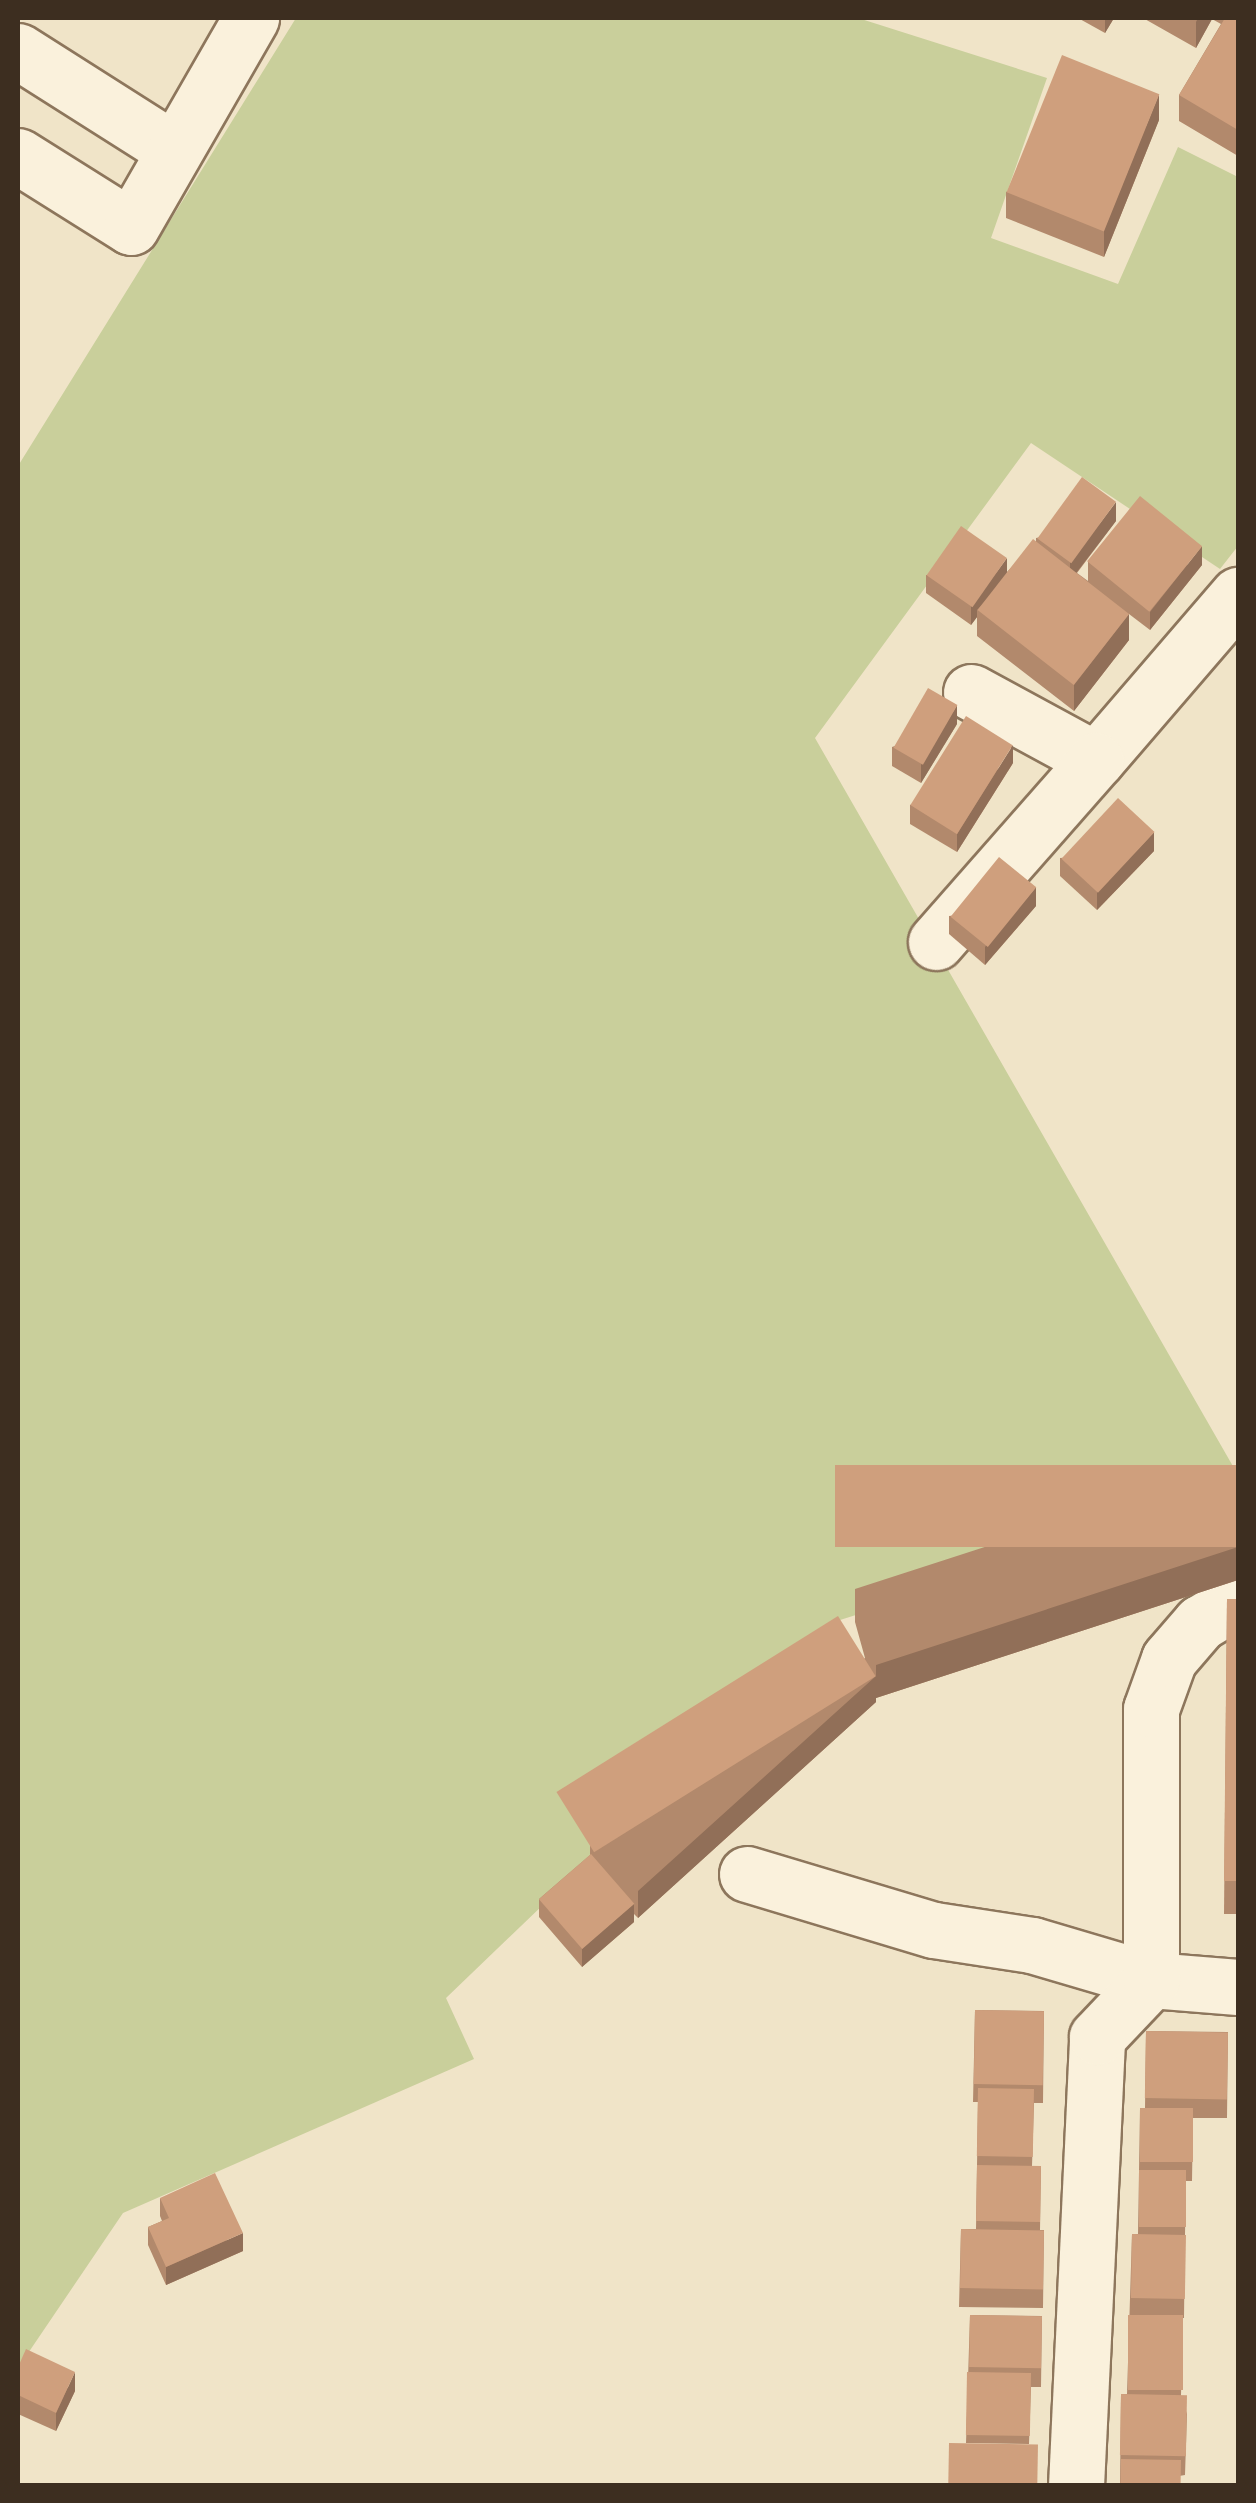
<!DOCTYPE html>
<html>
<head>
<meta charset="utf-8">
<style>
  body { margin:0 }
  #map { position:relative; width:1256px; height:2503px; overflow:hidden; background:#f0e4c8; font-family:"IBM Plex Serif",serif }
  div>[style] { position:absolute }
  .green>* { inset:0; background:#c9cf9b }
  .roads { filter:drop-shadow(2px 0 #8d765c) drop-shadow(-2px 0 #8d765c) drop-shadow(0 2px #8d765c) drop-shadow(0 -2px #8d765c) }
  .minor>* { height:55px; margin:-27.5px; padding:0 27.5px; transform-origin:27.5px; border-radius:27.5px; background:#faf1dc }
  .wall>* { inset:0; background:#b2896c }
  .shaded-wall>* { inset:0; background:#916f58 }
  .building>* { inset:0; background:#cf9f7d; transform-origin:0 0 }
  span { translate:-50% -50%; white-space:nowrap; text-align:center; line-height:1.15; -webkit-text-stroke:10px #f7eed8; paint-order:stroke }
  .frame { position:absolute; inset:0; border:20px solid #3d2e20; pointer-events:none }
</style>
</head>
<body>
<div id="map">
  <div class="green">
    <div style="clip-path:polygon(296px 18px,858px 18px,1047px 78px,991px 238px,1118px 284px,1178px 147px,1238px 177px,1238px 546px,1220px 569px,1031px 443px,815px 738px,1238px 1475px,1238px 1495px,840px 1620px,446px 1998px,474px 2059px,123px 2213px,18px 2368px,18px 466px)"></div>
  </div>
  <div class="roads">
    <div class="minor">
      <div style="left:18px;top:51px;width:185px;rotate:32.4deg"></div>
      <div style="left:18px;top:156px;width:133px;rotate:32.1deg"></div>
      <div style="left:131px;top:227px;width:241px;rotate:-60.1deg"></div>
      <div style="left:971px;top:692px;width:142px;rotate:28.5deg"></div>
      <div style="left:1096px;top:760px;width:218px;rotate:-49.3deg"></div>
      <div style="left:936px;top:942px;width:242px;rotate:-48.7deg"></div>
      <div style="left:747px;top:1874px;width:195px;rotate:16.7deg"></div>
      <div style="left:934px;top:1930px;width:99px;rotate:8.7deg"></div>
      <div style="left:1032px;top:1945px;width:124px;rotate:16.4deg"></div>
      <div style="left:1151px;top:1980px;width:87px;rotate:4.6deg"></div>
      <div style="left:1076px;top:2486px;width:449px;rotate:-87.3deg"></div>
      <div style="left:1097px;top:2037px;width:79px;rotate:-46.5deg"></div>
      <div style="left:1151px;top:1980px;width:271px;rotate:-90deg"></div>
      <div style="left:1151px;top:1709px;width:53px;rotate:-70.2deg"></div>
      <div style="left:1169px;top:1659px;width:48px;rotate:-49.3deg"></div>
      <div style="left:1200px;top:1623px;width:44px;rotate:-31.2deg"></div>
    </div>
  </div>
  <div class="wall">
    <div style="clip-path:polygon(1078px 18px,1114px 18px,1105px 33px)"></div>
    <div style="clip-path:polygon(1143px 18px,1238px 18px,1238px 156px,1179px 121px,1179px 95px,1221px 24px,1212px 19px,1196px 48px)"></div>
    <div style="clip-path:polygon(1159px 120px,1104px 257px,1006px 218px,1006px 192px)"></div>
    <div style="clip-path:polygon(1116px 521px,1077px 573px,1088px 581px,1088px 562px,1202px 565px,1150px 630px,1129px 614px,1129px 640px,1074px 711px,977px 636px,977px 617px,971px 625px,926px 593px,926px 575px,1007px 572px,1036px 541px,1036px 538px)"></div>
    <div style="clip-path:polygon(957px 724px,921px 783px,892px 766px,892px 747px)"></div>
    <div style="clip-path:polygon(1013px 763px,957px 852px,910px 824px,910px 805px)"></div>
    <div style="clip-path:polygon(1154px 851px,1097px 910px,1060px 876px,1060px 858px)"></div>
    <div style="clip-path:polygon(1036px 906px,985px 965px,949px 934px,949px 916px)"></div>
    <div style="clip-path:polygon(1238px 1465px,1238px 1580px,876px 1698px,876px 1702px,638px 1918px,634px 1914px,634px 1922px,582px 1967px,539px 1917px,539px 1899px,590px 1855px,590px 1837px,865px 1658px,855px 1622px,855px 1589px)"></div>
    <div style="clip-path:polygon(1227px 1599px,1238px 1599px,1238px 1914px,1224px 1914px)"></div>
    <div style="clip-path:polygon(975px 2010px,1044px 2011px,1043px 2103px,1034px 2103px,1032px 2166px,1041px 2166px,1040px 2230px,1044px 2230px,1043px 2308px,959px 2307px,961px 2229px,976px 2229px,978px 2102px,973px 2102px)"></div>
    <div style="clip-path:polygon(1146px 2031px,1228px 2032px,1227px 2118px,1193px 2118px,1192px 2181px,1186px 2181px,1185px 2235px,1184px 2318px,1183px 2318px,1181px 2395px,1187px 2414px,1185px 2475px,1120px 2486px,1121px 2394px,1127px 2394px,1132px 2234px,1138px 2234px,1140px 2108px,1145px 2108px)"></div>
    <div style="clip-path:polygon(160px 2198px,243px 2251px,166px 2285px,148px 2245px,148px 2227px,162px 2221px,160px 2216px)"></div>
    <div style="clip-path:polygon(970px 2315px,1042px 2316px,1041px 2387px,1031px 2387px,1029px 2444px,966px 2443px)"></div>
    <div style="clip-path:polygon(18px 2367px,75px 2391px,56px 2431px,18px 2414px)"></div>
  </div>
  <div class="shaded-wall">
    <div style="clip-path:polygon(1105px 18px,1114px 18px,1105px 33px)"></div>
    <div style="clip-path:polygon(1198px 18px,1212px 18px,1212px 19px,1196px 48px,1196px 22px)"></div>
    <div style="clip-path:polygon(1159px 94px,1159px 120px,1104px 257px,1104px 230px)"></div>
    <div style="clip-path:polygon(1116px 502px,1116px 521px,1070px 581px,1070px 563px)"></div>
    <div style="clip-path:polygon(1202px 546px,1202px 565px,1150px 630px,1150px 612px)"></div>
    <div style="clip-path:polygon(1007px 558px,1007px 577px,977px 610px,977px 617px,971px 625px,971px 607px)"></div>
    <div style="clip-path:polygon(1129px 614px,1129px 640px,1074px 711px,1074px 685px)"></div>
    <div style="clip-path:polygon(957px 705px,957px 724px,921px 783px,921px 765px)"></div>
    <div style="clip-path:polygon(1013px 745px,1013px 763px,957px 852px,957px 834px)"></div>
    <div style="clip-path:polygon(1154px 832px,1154px 851px,1097px 910px,1097px 892px)"></div>
    <div style="clip-path:polygon(1036px 887px,1036px 906px,985px 965px,985px 947px)"></div>
    <div style="clip-path:polygon(1238px 1547px,1238px 1580px,876px 1698px,876px 1702px,638px 1918px,638px 1891px,876px 1676px,876px 1665px)"></div>
    <div style="clip-path:polygon(634px 1904px,634px 1922px,582px 1967px,582px 1948px)"></div>
    <div style="clip-path:polygon(243px 2233px,243px 2251px,166px 2285px,166px 2267px)"></div>
    <div style="clip-path:polygon(75px 2372px,75px 2391px,56px 2431px,56px 2413px)"></div>
  </div>
  <div class="building">
    <div style="clip-path:polygon(1225px 18px,1238px 18px,1238px 130px,1179px 95px)"></div>
    <div style="left:1062px;top:55px;width:105px;height:148px;rotate:22deg"></div>
    <div style="left:1082px;top:477px;width:42px;height:76px;rotate:36deg"></div>
    <div style="left:1140px;top:496px;width:80px;height:84px;rotate:39deg"></div>
    <div style="left:961px;top:526px;width:56px;height:60px;rotate:35deg"></div>
    <div style="left:1033px;top:539px;width:122px;height:90px;rotate:38deg"></div>
    <div style="left:928px;top:688px;width:34px;height:69px;rotate:30deg"></div>
    <div style="left:966px;top:716px;width:55px;height:105px;rotate:32deg"></div>
    <div style="left:1118px;top:798px;width:50px;height:83px;rotate:43deg"></div>
    <div style="left:999px;top:857px;width:48px;height:77px;rotate:39deg"></div>
    <div style="left:1238px;top:1465px;width:82px;height:403px;rotate:90deg"></div>
    <div style="clip-path:polygon(1227px 1599px,1238px 1599px,1238px 1881px,1224px 1881px)"></div>
    <div style="left:838px;top:1616px;width:71px;height:332px;rotate:58deg"></div>
    <div style="left:591px;top:1854px;width:66px;height:69px;rotate:49deg"></div>
    <div style="left:975px;top:2010px;width:69px;height:74px;rotate:1deg"></div>
    <div style="left:1146px;top:2031px;width:82px;height:67px;rotate:1deg"></div>
    <div style="left:978px;top:2088px;width:56px;height:68px;rotate:1deg"></div>
    <div style="left:1140px;top:2108px;width:53px;height:54px"></div>
    <div style="left:977px;top:2165px;width:64px;height:56px;rotate:1deg"></div>
    <div style="left:1139px;top:2170px;width:47px;height:57px"></div>
    <div style="clip-path:polygon(215px 2173px,243px 2233px,166px 2267px,148px 2227px,169px 2218px,160px 2198px)"></div>
    <div style="left:961px;top:2229px;width:83px;height:59px;rotate:1deg"></div>
    <div style="left:1132px;top:2234px;width:54px;height:64px;rotate:1deg"></div>
    <div style="left:970px;top:2315px;width:72px;height:52px;rotate:1deg"></div>
    <div style="left:1128px;top:2315px;width:55px;height:75px"></div>
    <div style="clip-path:polygon(26px 2349px,75px 2372px,56px 2413px,18px 2395px,18px 2367px)"></div>
    <div style="left:967px;top:2372px;width:64px;height:63px;rotate:1deg"></div>
    <div style="left:1121px;top:2394px;width:66px;height:61px;rotate:1deg"></div>
    <div style="left:949px;top:2443px;width:89px;height:43px;rotate:1deg"></div>
    <div style="left:1121px;top:2459px;width:60px;height:27px;rotate:1deg"></div>
  </div>
  <div class="frame"></div>
</div>
</body>
</html>
